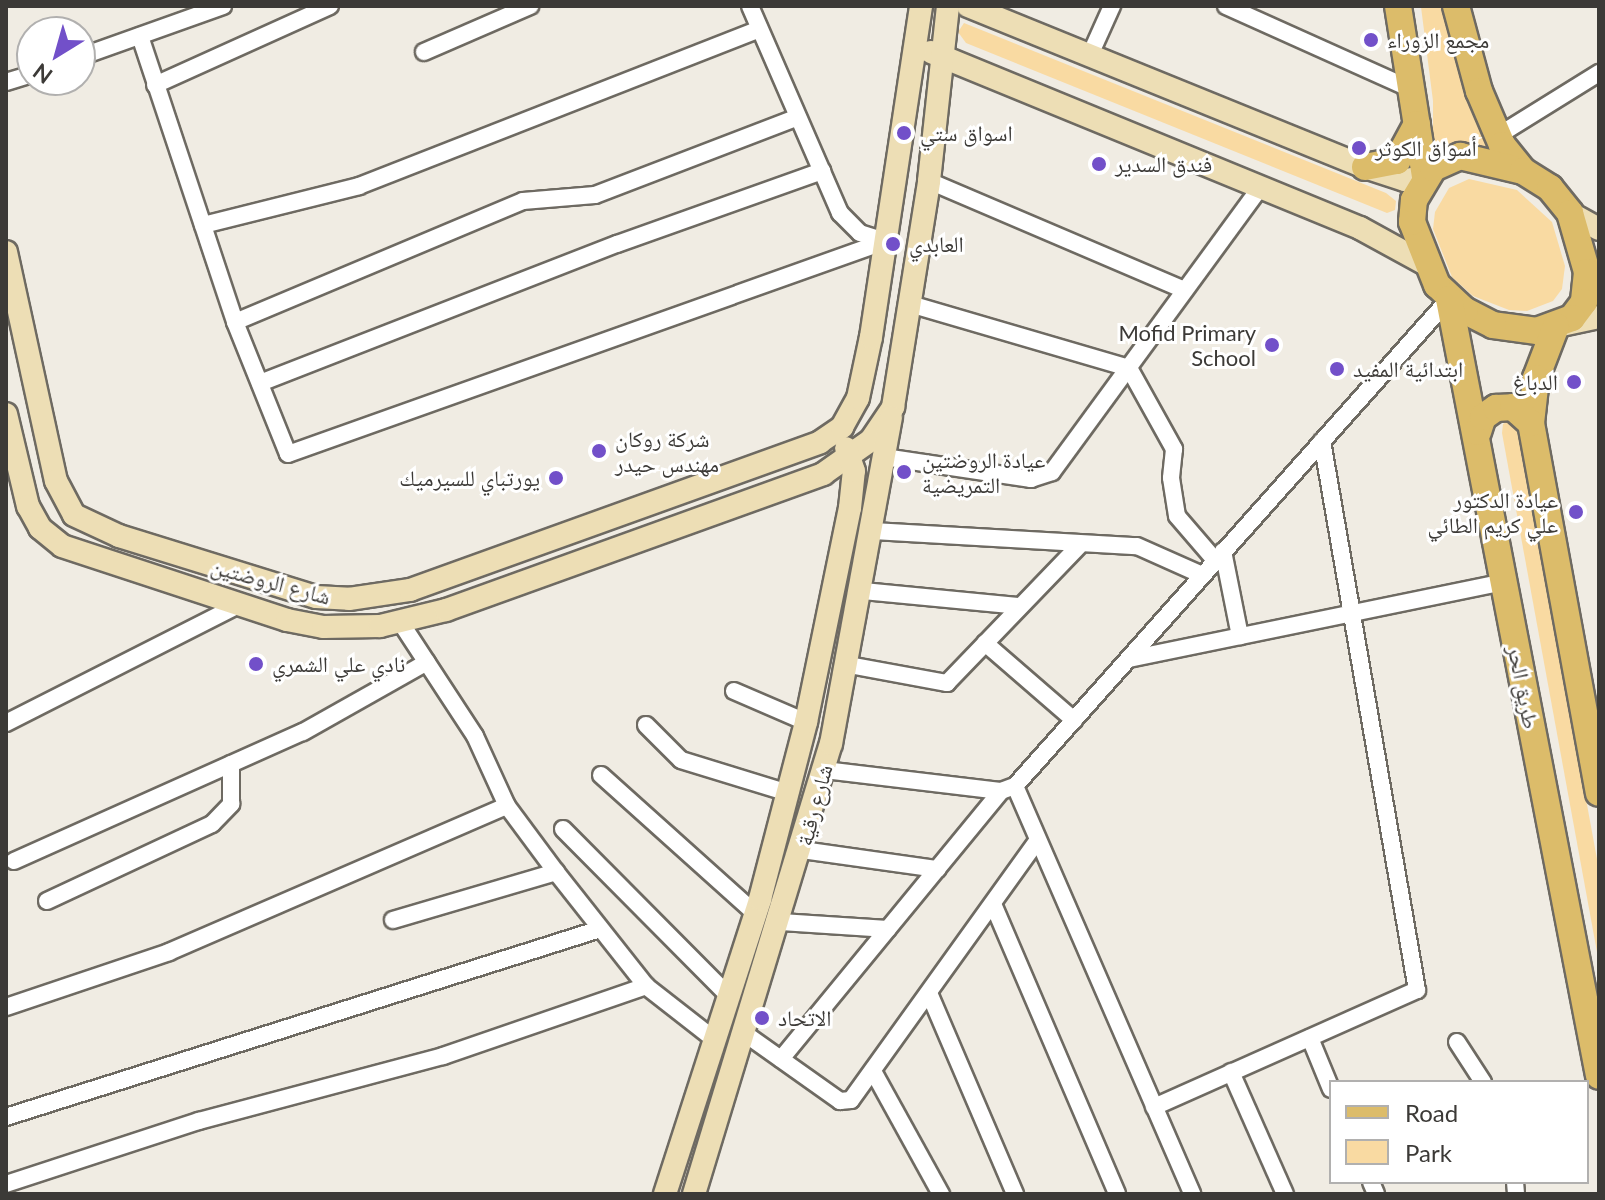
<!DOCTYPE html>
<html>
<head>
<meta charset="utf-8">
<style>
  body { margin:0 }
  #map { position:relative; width:1605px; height:1200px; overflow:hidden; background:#f0ece3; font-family:Lato,"Noto Naskh Arabic",sans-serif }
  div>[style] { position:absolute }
  .green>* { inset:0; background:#f9daa2 }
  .roads { filter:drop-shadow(2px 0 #6e6a62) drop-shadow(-2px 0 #6e6a62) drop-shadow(0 2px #6e6a62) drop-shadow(0 -2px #6e6a62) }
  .street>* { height:16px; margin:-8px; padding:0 8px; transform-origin:8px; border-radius:8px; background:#fff }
  .secondary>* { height:22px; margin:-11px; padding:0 11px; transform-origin:11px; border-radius:11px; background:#eddeb5 }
  .primary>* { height:26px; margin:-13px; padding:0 13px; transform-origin:13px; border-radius:13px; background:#dcbc6a }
  .dots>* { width:22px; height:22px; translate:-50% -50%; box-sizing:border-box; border:4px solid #fff; border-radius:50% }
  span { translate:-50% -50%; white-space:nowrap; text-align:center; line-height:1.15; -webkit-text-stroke:6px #fff; paint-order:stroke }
  .poi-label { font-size:22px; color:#3c3a37 }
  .left { translate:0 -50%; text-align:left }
  .right { translate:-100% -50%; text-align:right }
  .street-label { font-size:22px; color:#3c3a37 }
  .frame { position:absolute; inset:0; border:8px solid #3c3a37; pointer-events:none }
  .legend { position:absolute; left:1329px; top:1080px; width:260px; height:104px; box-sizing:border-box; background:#fff; border:2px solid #b1b0af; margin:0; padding:10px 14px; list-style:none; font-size:24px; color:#3c3a37 }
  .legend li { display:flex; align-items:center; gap:16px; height:40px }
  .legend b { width:40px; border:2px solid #b1b0af }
  .north { position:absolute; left:16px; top:16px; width:80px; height:80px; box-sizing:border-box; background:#fff; border:2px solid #b1b0af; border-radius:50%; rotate:217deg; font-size:22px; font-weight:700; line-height:32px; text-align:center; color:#3c3a37 }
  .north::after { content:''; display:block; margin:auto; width:28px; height:36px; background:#7250c9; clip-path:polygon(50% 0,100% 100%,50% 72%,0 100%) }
</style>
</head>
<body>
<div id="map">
  <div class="green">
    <div style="clip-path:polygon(1421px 7px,1442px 7px,1459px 75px,1495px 147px,1469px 145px,1433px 155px,1433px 101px)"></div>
    <div style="clip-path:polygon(964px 23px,1386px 193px,1396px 201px,1395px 210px,1387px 213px,966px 43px,958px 32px)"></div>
    <div style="clip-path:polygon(1469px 179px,1517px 190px,1552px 222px,1565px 266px,1562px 289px,1553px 301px,1527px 311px,1509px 310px,1473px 296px,1452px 277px,1433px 229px,1435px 212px,1449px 188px)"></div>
    <div style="clip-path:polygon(1510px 420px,1519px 434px,1599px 870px,1599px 963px,1502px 433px,1503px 424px)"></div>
  </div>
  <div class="roads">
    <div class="street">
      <div style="left:750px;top:6px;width:226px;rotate:66.5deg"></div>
      <div style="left:840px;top:213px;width:28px;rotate:45deg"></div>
      <div style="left:860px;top:233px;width:25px;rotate:18deg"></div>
      <div style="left:1226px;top:6px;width:205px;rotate:24.2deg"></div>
      <div style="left:140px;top:36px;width:301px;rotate:71.6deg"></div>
      <div style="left:235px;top:322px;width:142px;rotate:68.1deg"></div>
      <div style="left:288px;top:454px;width:635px;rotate:-19.61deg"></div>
      <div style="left:424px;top:52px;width:116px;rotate:-23.5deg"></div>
      <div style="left:1090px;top:55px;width:54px;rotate:-65.8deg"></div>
      <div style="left:80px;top:57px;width:152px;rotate:-19.6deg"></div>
      <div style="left:6px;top:82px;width:27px;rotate:-17deg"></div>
      <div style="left:155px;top:85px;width:192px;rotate:-24.3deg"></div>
      <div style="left:1499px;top:135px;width:118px;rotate:-31.8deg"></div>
      <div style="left:929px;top:181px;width:278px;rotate:23.1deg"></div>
      <div style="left:203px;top:225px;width:161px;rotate:-14deg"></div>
      <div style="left:359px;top:186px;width:430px;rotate:-21.4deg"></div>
      <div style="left:910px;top:304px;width:228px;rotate:16.3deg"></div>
      <div style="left:1129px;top:368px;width:93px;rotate:60.9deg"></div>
      <div style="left:1174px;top:449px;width:29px;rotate:96deg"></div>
      <div style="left:1171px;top:478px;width:38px;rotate:81deg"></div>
      <div style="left:1177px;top:516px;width:58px;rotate:49.2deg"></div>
      <div style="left:235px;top:322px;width:312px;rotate:-22.8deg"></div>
      <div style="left:523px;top:201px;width:72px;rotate:-4.8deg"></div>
      <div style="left:595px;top:195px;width:217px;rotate:-21deg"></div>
      <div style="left:260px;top:383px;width:383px;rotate:-21.3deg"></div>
      <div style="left:617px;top:244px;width:218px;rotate:-19.6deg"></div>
      <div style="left:884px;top:457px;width:149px;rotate:8.5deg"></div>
      <div style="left:1031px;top:479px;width:22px;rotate:-18deg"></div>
      <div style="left:1052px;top:472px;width:352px;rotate:-53.8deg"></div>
      <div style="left:873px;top:531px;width:264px;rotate:3.3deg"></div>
      <div style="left:1137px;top:546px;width:71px;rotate:24deg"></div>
      <div style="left:1223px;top:551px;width:87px;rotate:78.7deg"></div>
      <div style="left:863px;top:591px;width:158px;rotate:5.5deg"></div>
      <div style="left:401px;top:623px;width:135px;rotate:56.8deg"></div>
      <div style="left:475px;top:736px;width:77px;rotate:65.4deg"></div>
      <div style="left:507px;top:806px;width:82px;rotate:53.4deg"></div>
      <div style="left:556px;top:872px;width:145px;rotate:51.7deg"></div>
      <div style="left:646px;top:986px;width:88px;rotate:38deg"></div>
      <div style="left:985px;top:643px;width:118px;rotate:40.9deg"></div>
      <div style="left:1129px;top:659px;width:383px;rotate:-11.6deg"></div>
      <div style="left:849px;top:665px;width:100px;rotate:10.4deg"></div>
      <div style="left:947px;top:683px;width:190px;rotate:-46.1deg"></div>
      <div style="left:734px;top:691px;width:78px;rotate:23.3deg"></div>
      <div style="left:6px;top:723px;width:261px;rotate:-26.9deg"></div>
      <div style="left:646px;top:725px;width:49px;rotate:45deg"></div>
      <div style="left:681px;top:760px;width:112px;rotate:17.1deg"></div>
      <div style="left:824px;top:770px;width:178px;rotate:6.8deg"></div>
      <div style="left:601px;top:775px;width:207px;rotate:41.9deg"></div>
      <div style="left:1015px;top:786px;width:445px;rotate:66.5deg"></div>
      <div style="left:563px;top:829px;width:235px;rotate:45.2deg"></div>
      <div style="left:802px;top:850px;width:137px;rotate:8deg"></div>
      <div style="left:14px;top:861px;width:316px;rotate:-24.1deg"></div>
      <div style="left:303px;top:732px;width:142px;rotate:-29.4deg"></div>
      <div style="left:47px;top:901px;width:182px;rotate:-25deg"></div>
      <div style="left:212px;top:824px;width:28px;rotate:-46deg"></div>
      <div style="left:231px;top:804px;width:40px;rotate:-90deg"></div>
      <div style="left:993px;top:904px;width:315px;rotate:66.8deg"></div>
      <div style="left:393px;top:920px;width:170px;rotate:-16.4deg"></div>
      <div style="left:781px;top:922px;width:107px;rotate:3.7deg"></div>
      <div style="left:929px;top:993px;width:219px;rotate:66.8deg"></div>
      <div style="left:6px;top:1007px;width:172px;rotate:-18.6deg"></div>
      <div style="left:169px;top:952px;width:368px;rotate:-23.4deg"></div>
      <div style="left:744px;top:1033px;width:118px;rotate:35.3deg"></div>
      <div style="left:840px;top:1101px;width:11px;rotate:-5deg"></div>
      <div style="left:851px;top:1100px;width:320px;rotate:-54.3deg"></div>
      <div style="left:1310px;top:1038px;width:55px;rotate:67.6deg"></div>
      <div style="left:1457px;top:1042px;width:48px;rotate:57deg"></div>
      <div style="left:781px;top:1059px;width:347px;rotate:-50.6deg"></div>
      <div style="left:1001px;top:791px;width:15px;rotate:-20deg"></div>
      <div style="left:1015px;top:786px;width:652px;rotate:-48.29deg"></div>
      <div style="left:873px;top:1071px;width:141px;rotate:61.1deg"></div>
      <div style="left:1231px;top:1072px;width:133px;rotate:66.1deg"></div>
      <div style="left:1154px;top:1107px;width:288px;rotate:-24deg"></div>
      <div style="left:1417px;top:990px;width:557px;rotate:-99.82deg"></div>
      <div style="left:6px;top:1117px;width:623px;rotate:-17.56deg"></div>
      <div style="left:1371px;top:1182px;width:13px;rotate:67deg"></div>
      <div style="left:1515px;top:1182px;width:12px;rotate:85deg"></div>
      <div style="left:6px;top:1184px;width:203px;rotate:-18.1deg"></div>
      <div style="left:199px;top:1121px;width:253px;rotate:-14.9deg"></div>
      <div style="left:443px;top:1056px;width:215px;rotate:-19deg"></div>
    </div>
    <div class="secondary">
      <div style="left:968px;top:6px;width:428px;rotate:22.1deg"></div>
      <div style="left:1365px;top:167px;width:42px;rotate:18deg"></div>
      <div style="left:1405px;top:180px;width:20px;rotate:-9deg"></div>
      <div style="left:931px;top:52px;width:464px;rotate:22.3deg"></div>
      <div style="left:1360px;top:228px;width:73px;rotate:28.7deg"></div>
      <div style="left:1570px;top:213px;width:33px;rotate:29deg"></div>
      <div style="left:6px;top:252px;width:234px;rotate:77.7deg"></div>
      <div style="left:56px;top:481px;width:38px;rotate:62deg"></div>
      <div style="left:74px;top:515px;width:50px;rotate:25deg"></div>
      <div style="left:119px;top:536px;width:206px;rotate:17.2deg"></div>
      <div style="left:316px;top:597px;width:33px;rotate:3deg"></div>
      <div style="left:349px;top:599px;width:62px;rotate:-8.4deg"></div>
      <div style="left:410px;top:590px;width:436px;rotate:-19.8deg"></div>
      <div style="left:820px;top:442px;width:27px;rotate:-34deg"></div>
      <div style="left:842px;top:427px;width:33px;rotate:-61deg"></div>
      <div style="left:858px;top:398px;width:62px;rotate:-78deg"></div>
      <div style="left:871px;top:337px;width:335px;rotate:-81.4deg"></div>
      <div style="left:1557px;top:326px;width:43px;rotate:-12.1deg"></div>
      <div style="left:6px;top:414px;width:95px;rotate:76.6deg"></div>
      <div style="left:28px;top:506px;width:25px;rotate:61deg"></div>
      <div style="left:40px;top:528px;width:28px;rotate:39deg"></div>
      <div style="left:62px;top:546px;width:237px;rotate:18.2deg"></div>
      <div style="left:287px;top:620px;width:37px;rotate:11deg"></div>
      <div style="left:323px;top:627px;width:57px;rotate:-1deg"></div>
      <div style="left:380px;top:626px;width:68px;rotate:-13.6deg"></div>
      <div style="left:446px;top:610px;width:401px;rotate:-19.8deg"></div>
      <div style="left:823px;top:474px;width:59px;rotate:-35.3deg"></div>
      <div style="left:871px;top:440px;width:40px;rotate:-56deg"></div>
      <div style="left:893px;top:407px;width:229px;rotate:-80.9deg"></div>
      <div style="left:929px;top:181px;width:176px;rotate:-83.8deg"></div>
      <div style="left:665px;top:1194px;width:310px;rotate:-72.1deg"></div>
      <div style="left:760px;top:899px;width:183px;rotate:-75.4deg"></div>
      <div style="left:806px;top:722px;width:218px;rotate:-78.4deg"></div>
      <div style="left:850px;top:508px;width:37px;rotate:-84deg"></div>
      <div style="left:854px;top:471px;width:24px;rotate:-109deg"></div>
      <div style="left:694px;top:1194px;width:470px;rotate:-73.1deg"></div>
      <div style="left:831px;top:744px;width:332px;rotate:-79.6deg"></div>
    </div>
    <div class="primary">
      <div style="left:1398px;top:6px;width:173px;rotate:81deg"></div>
      <div style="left:1456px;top:6px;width:88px;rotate:74.9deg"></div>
      <div style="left:1479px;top:91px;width:59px;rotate:66.9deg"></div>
      <div style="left:1502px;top:145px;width:33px;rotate:51deg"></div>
      <div style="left:1460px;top:156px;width:65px;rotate:13.4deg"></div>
      <div style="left:1523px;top:171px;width:32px;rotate:32deg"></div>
      <div style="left:1550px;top:188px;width:32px;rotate:51deg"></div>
      <div style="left:1570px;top:213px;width:61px;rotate:73.9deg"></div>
      <div style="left:1587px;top:272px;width:30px;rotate:96deg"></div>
      <div style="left:1584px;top:302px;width:20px;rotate:127deg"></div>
      <div style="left:1572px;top:318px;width:37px;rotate:160deg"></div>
      <div style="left:1537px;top:331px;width:44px;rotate:-172.2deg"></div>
      <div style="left:1493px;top:325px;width:31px;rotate:-153deg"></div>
      <div style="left:1465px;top:311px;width:38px;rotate:-137deg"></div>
      <div style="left:1437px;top:285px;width:68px;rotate:-111.6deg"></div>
      <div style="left:1412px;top:222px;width:22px;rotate:-85deg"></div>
      <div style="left:1414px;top:200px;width:37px;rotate:-59deg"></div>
      <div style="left:1433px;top:168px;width:30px;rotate:-24deg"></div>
      <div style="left:1365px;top:167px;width:33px;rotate:-11deg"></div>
      <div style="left:1397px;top:161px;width:42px;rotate:-61.6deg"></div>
      <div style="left:1449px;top:299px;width:791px;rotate:79.07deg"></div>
      <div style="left:1556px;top:326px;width:56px;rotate:111deg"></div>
      <div style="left:1536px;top:378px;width:45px;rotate:96.3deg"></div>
      <div style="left:1531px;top:423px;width:376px;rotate:79.6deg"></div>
      <div style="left:1478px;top:432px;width:16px;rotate:-72deg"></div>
      <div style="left:1483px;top:417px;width:16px;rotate:-35deg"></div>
      <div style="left:1496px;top:408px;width:17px;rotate:-3deg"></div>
      <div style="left:1513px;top:407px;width:24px;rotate:42deg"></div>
    </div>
  </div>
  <div class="dots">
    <div style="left:1371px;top:40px;background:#7250c9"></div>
    <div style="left:904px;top:133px;background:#7250c9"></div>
    <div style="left:1359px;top:148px;background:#7250c9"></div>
    <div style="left:1099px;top:164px;background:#7250c9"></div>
    <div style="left:893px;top:244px;background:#7250c9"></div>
    <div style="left:1272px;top:345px;background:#7250c9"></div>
    <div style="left:1337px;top:369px;background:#7250c9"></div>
    <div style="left:1574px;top:382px;background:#7250c9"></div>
    <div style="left:599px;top:451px;background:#7250c9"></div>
    <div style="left:904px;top:472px;background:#7250c9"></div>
    <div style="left:556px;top:478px;background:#7250c9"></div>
    <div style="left:1576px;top:512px;background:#7250c9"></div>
    <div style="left:256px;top:664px;background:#7250c9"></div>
    <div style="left:762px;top:1018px;background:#7250c9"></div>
  </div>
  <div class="poi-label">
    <span class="left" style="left:1387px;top:40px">مجمع الزوراء</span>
    <span class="left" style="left:920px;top:133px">اسواق ستي</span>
    <span class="left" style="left:1375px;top:148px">أسواق الكوثر</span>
    <span class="left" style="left:1115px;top:164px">فندق السدير</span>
    <span class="left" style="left:909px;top:244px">العابدي</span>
    <span class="right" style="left:1256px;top:345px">Mofid Primary<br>School</span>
    <span class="left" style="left:1353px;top:369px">ابتدائية المفيد</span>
    <span class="right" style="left:1558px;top:382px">الدباغ</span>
    <span class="left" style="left:615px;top:451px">شركة روكان<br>مهندس حيدر</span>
    <span class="left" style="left:922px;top:472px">عيادة الروضتين<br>التمريضية</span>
    <span class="right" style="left:540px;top:478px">يورتباي للسيرميك</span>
    <span class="right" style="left:1558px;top:512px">عيادة الدكتور<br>علي كريم الطائي</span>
    <span class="left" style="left:272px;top:664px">نادي علي الشمري</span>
    <span class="left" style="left:778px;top:1018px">الاتحاد</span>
  </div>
  <div class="street-label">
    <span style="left:271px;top:581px;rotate:15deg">شارع الروضتين</span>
    <span style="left:1524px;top:687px;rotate:79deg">طريق الحر</span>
    <span style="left:814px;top:805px;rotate:-75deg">شارع رقية</span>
  </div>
  <div class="frame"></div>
  <ul class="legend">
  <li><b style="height:10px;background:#dcbc6a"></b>Road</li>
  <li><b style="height:22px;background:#f9daa2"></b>Park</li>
  </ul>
  <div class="north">N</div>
</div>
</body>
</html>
